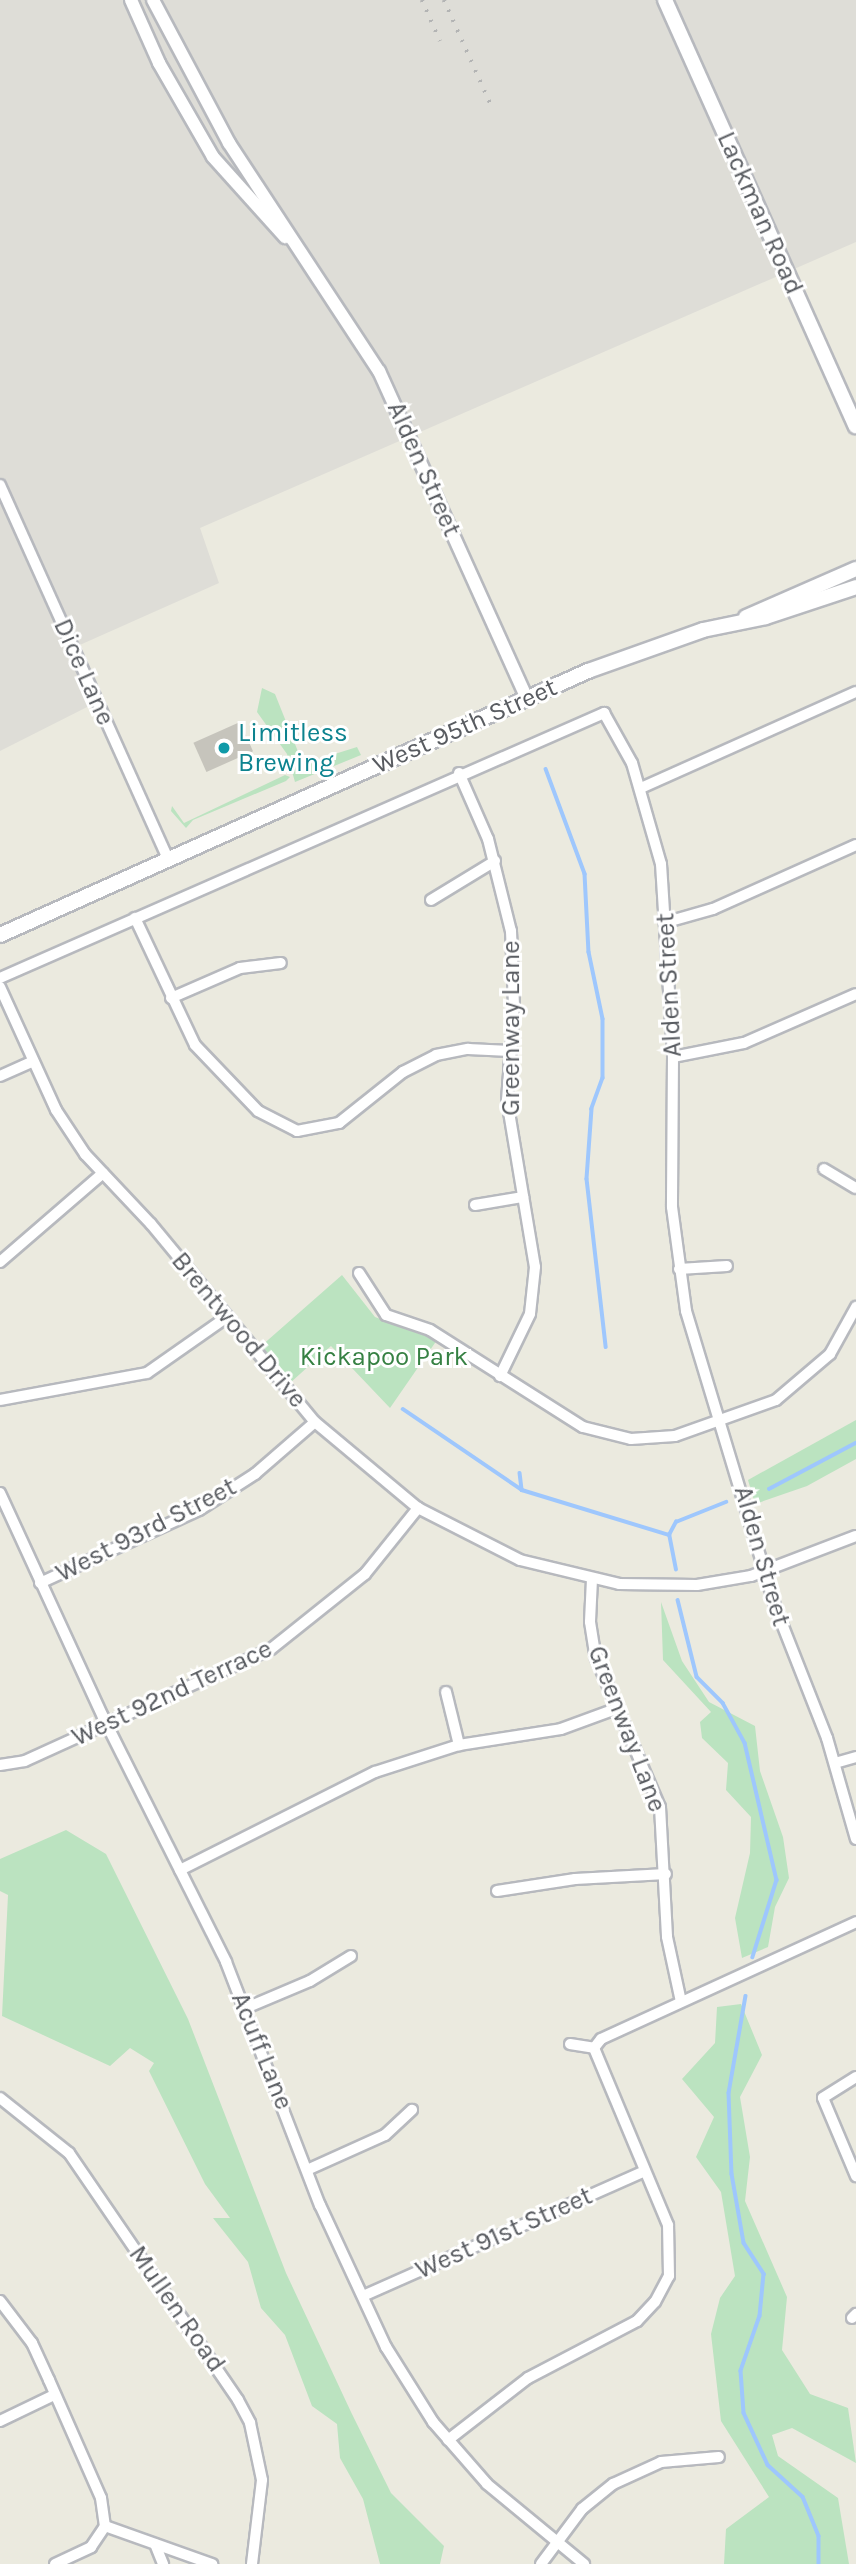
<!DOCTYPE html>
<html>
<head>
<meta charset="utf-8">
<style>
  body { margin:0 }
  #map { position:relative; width:856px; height:2564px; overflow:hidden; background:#ebeadf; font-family:Karla,sans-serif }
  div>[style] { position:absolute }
  .industrial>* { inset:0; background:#deddd7 }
  .green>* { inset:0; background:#bbe3c0 }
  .stream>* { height:3.5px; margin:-1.75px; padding:0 1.75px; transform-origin:1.75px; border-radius:1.75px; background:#9ec7fd }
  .building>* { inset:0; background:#c6c4bc; transform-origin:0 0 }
  .roads { filter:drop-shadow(2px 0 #b7b9be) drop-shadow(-2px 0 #b7b9be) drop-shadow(0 2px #b7b9be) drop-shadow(0 -2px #b7b9be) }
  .minor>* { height:10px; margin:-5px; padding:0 5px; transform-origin:5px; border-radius:5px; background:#fff }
  .tertiary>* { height:12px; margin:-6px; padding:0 6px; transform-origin:6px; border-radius:6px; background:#fff }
  .secondary>* { height:14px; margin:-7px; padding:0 7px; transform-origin:7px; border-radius:7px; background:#fff }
  .rail>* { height:3.5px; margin-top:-1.75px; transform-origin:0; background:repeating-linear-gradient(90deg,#b3b4b4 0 2px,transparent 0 11px) }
  .dots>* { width:19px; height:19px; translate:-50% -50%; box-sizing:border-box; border:4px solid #fff; border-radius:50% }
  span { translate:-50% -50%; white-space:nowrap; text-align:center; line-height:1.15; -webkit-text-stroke:6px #fff; paint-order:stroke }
  .street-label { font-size:26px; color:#585b60 }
  .culture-label { font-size:26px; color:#0d838f }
  .left { translate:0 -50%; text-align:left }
  .park-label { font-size:26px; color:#368143 }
</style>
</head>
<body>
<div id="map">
  <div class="industrial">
    <div style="clip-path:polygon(0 0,856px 0,856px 242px,200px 528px,219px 583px,73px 648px,97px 702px,0 751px)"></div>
  </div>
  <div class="green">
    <div style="clip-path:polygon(262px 688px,275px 694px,303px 764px,357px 747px,361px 755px,295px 782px,287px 754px,257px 712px)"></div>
    <div style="clip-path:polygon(285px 775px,290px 777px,286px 781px,193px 820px,186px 828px,171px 811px,172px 806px,184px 823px)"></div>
    <div style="clip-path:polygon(342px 1275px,375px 1317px,437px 1340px,390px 1408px,331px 1346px,290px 1383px,260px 1347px)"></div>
    <div style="clip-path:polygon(856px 1420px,856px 1459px,807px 1486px,755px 1504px,748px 1480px)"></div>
    <div style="clip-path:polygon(661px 1602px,682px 1661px,709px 1702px,755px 1726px,760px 1771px,783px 1837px,789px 1878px,775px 1907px,768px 1947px,742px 1958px,735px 1918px,750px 1853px,751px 1817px,726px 1790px,728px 1763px,702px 1738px,700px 1722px,711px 1712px,663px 1660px)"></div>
    <div style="clip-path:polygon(66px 1830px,106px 1854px,188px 2019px,286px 2273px,351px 2412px,391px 2493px,444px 2546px,440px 2564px,380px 2564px,363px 2499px,340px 2458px,337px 2424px,312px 2406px,285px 2335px,261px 2308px,248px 2262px,213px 2218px,230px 2218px,205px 2184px,149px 2071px,154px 2063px,130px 2048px,110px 2066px,2px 2016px,8px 1895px,0 1891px,0 1859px)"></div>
    <div style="clip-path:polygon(741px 2004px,762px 2055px,740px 2097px,750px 2157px,745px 2201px,787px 2297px,782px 2350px,810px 2394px,848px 2408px,856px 2463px,792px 2428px,772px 2435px,778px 2456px,838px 2498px,849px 2564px,724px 2564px,726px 2529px,769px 2497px,721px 2421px,711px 2334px,720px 2298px,735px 2276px,721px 2192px,696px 2157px,714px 2117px,682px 2079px,715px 2043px,717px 2007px)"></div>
  </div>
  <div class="stream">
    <div style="left:546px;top:769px;width:112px;rotate:69.6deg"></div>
    <div style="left:585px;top:874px;width:78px;rotate:87.1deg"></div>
    <div style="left:589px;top:952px;width:68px;rotate:78.2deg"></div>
    <div style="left:603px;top:1019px;width:59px;rotate:90deg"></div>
    <div style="left:603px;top:1078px;width:33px;rotate:110deg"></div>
    <div style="left:592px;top:1109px;width:70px;rotate:94.1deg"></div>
    <div style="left:587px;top:1179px;width:169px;rotate:83.5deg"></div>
    <div style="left:403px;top:1409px;width:144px;rotate:34.2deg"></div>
    <div style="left:522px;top:1490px;width:154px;rotate:17deg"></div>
    <div style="left:520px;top:1473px;width:17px;rotate:83deg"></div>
    <div style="left:769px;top:1489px;width:98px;rotate:-27.9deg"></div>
    <div style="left:676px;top:1570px;width:36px;rotate:-101deg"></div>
    <div style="left:669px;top:1535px;width:15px;rotate:-62deg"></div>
    <div style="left:676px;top:1522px;width:54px;rotate:-21.8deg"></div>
    <div style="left:678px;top:1600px;width:79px;rotate:76.1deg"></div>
    <div style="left:697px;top:1677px;width:37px;rotate:45deg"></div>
    <div style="left:723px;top:1703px;width:46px;rotate:61.2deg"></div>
    <div style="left:745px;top:1743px;width:141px;rotate:76.9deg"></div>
    <div style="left:777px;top:1880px;width:81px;rotate:107.3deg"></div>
    <div style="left:746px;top:1996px;width:98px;rotate:99.9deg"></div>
    <div style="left:729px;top:2093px;width:81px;rotate:87.9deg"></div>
    <div style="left:732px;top:2174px;width:70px;rotate:80.1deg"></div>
    <div style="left:744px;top:2243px;width:37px;rotate:57deg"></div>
    <div style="left:764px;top:2274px;width:42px;rotate:95.4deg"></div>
    <div style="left:760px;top:2316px;width:58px;rotate:109.1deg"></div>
    <div style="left:741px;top:2371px;width:42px;rotate:85.9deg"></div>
    <div style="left:744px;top:2413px;width:57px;rotate:65.2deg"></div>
    <div style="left:768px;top:2465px;width:47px;rotate:42.4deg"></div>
    <div style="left:803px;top:2497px;width:42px;rotate:67.7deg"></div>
    <div style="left:819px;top:2536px;width:28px;rotate:90deg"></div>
  </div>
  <div class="building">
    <div style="left:240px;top:722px;width:32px;height:51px;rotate:66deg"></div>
  </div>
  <div class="roads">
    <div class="minor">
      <div style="left:0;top:485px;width:410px;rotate:65.8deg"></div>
      <div style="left:459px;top:773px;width:72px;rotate:66.3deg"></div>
      <div style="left:488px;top:839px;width:95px;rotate:76deg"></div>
      <div style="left:511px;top:931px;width:74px;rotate:87.7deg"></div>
      <div style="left:514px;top:1005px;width:95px;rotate:94.2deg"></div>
      <div style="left:507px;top:1100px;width:169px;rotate:80.5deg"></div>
      <div style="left:535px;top:1267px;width:47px;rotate:96.1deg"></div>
      <div style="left:530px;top:1314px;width:69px;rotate:115.8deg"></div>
      <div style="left:641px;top:788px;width:235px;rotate:-24.1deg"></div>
      <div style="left:431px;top:900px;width:75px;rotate:-31.4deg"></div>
      <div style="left:135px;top:918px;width:140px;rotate:64.7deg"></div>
      <div style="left:195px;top:1045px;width:91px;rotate:46.3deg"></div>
      <div style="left:258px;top:1111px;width:44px;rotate:27.1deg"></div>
      <div style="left:297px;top:1131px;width:43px;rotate:-10.8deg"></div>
      <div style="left:339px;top:1123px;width:82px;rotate:-38.6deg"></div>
      <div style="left:403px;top:1072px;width:37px;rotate:-27deg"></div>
      <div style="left:436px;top:1055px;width:33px;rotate:-11deg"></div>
      <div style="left:468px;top:1049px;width:42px;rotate:2.7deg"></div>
      <div style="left:667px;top:922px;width:48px;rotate:-15.8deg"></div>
      <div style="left:713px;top:909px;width:157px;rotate:-24.1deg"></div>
      <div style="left:0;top:978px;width:660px;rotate:-23.69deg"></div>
      <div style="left:604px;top:713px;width:57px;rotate:60.8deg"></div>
      <div style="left:632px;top:763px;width:105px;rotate:74deg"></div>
      <div style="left:661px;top:864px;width:193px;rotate:86.4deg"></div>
      <div style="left:673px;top:1057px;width:150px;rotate:90.4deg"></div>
      <div style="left:672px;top:1207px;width:105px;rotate:82.3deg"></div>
      <div style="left:686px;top:1311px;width:308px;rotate:73.2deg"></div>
      <div style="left:775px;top:1606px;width:142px;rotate:68.5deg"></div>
      <div style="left:827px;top:1738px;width:105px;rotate:74deg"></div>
      <div style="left:0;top:987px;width:135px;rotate:65.5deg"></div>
      <div style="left:56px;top:1110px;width:53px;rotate:56.6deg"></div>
      <div style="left:85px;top:1154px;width:96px;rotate:46.7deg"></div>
      <div style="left:151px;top:1224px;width:257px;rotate:50.4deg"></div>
      <div style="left:315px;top:1422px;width:134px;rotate:39.9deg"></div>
      <div style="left:418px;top:1508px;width:114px;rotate:27deg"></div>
      <div style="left:520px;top:1560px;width:102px;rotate:13.6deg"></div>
      <div style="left:619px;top:1584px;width:78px;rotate:0.7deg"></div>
      <div style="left:697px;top:1585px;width:55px;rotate:-9.5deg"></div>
      <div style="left:751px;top:1576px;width:112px;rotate:-20.9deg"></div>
      <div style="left:171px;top:998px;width:75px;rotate:-23.5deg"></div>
      <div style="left:240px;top:968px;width:41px;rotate:-7deg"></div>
      <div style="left:673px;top:1057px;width:72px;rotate:-11.2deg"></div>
      <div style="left:744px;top:1043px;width:122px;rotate:-23.6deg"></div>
      <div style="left:0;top:1076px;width:36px;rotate:-24deg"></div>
      <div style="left:824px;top:1169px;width:37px;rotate:31deg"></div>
      <div style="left:475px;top:1205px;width:49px;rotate:-9.5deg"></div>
      <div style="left:0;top:1262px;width:136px;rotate:-40.8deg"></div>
      <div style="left:679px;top:1269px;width:48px;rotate:-3.6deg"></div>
      <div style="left:359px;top:1273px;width:50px;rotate:57.3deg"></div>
      <div style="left:386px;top:1315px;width:46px;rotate:18.8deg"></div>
      <div style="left:430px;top:1330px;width:181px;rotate:32.4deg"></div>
      <div style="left:583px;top:1427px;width:49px;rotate:14deg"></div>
      <div style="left:631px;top:1439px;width:44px;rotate:-3.9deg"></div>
      <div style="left:675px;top:1436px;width:107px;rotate:-19.6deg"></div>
      <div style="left:776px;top:1400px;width:71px;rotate:-40.4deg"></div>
      <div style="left:830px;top:1354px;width:54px;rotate:-61deg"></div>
      <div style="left:0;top:1400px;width:149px;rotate:-10.4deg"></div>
      <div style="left:147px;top:1373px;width:98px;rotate:-35deg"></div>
      <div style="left:0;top:1493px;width:247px;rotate:65.3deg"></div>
      <div style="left:103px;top:1717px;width:274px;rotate:63.3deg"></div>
      <div style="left:226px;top:1962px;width:261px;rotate:68.9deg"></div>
      <div style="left:320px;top:2205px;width:157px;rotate:65.1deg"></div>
      <div style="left:386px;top:2347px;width:89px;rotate:57.9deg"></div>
      <div style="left:433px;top:2422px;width:82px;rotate:48.9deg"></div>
      <div style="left:487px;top:2484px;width:126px;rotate:39.5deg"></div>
      <div style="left:592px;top:1579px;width:43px;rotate:92.7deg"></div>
      <div style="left:590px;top:1622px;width:36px;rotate:81deg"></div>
      <div style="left:596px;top:1658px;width:162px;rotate:66.8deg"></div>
      <div style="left:660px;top:1807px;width:130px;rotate:86.9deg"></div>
      <div style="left:667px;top:1937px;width:66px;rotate:77.8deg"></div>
      <div style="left:40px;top:1583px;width:175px;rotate:-24.7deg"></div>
      <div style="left:199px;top:1510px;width:67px;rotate:-32.7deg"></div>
      <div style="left:255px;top:1474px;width:79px;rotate:-40.9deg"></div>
      <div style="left:446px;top:1692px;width:55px;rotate:76.2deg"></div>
      <div style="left:835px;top:1763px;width:22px;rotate:-16deg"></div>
      <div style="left:0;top:1765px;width:25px;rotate:-9deg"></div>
      <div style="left:25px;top:1761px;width:270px;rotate:-24.5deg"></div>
      <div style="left:271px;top:1649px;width:120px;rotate:-38.6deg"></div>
      <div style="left:365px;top:1574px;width:85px;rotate:-51.2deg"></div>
      <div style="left:180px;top:1870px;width:218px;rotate:-26.7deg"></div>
      <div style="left:375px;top:1772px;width:88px;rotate:-17.8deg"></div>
      <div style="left:459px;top:1745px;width:103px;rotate:-8.9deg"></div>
      <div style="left:561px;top:1729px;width:61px;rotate:-20.2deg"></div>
      <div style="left:497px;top:1891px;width:79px;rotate:-8.7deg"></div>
      <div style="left:575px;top:1879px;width:91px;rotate:-3.1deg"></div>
      <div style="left:246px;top:2008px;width:69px;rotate:-22.9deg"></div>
      <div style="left:310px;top:1981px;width:48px;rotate:-31.4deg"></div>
      <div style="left:570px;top:2044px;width:24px;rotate:9deg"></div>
      <div style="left:594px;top:2048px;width:11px;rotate:-52deg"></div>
      <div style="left:601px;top:2039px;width:281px;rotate:-24.6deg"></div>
      <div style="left:856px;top:2077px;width:39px;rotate:148deg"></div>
      <div style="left:823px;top:2098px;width:85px;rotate:67.1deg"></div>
      <div style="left:0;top:2098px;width:88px;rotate:38.6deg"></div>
      <div style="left:69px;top:2153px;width:299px;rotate:55.6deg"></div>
      <div style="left:238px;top:2400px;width:26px;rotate:62deg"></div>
      <div style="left:250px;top:2423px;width:58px;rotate:78.1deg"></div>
      <div style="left:262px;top:2480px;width:85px;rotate:96.8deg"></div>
      <div style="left:307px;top:2170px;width:85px;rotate:-24.2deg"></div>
      <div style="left:385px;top:2135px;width:37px;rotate:-43deg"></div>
      <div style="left:363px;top:2296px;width:308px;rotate:-23.9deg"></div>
      <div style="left:0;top:2301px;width:53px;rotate:52.7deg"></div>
      <div style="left:32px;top:2343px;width:41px;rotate:65.3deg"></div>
      <div style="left:49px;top:2380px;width:129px;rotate:66.2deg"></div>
      <div style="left:101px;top:2498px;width:28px;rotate:82deg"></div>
      <div style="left:852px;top:2318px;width:6px;rotate:-45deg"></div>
      <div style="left:0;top:2421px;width:60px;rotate:-25.7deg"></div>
      <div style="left:448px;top:2440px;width:101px;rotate:-37.8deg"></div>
      <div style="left:528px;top:2378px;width:123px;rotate:-27.6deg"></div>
      <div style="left:637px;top:2321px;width:26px;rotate:-47deg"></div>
      <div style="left:655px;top:2302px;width:30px;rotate:-62deg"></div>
      <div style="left:669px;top:2276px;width:51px;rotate:-91.1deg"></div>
      <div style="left:668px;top:2225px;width:192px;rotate:-112.7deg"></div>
      <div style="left:105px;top:2526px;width:114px;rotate:19.6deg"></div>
      <div style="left:155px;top:2544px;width:22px;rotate:68deg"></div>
      <div style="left:55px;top:2564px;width:40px;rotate:-25deg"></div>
      <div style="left:91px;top:2547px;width:25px;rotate:-56deg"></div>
      <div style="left:541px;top:2564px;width:69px;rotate:-53.3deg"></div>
      <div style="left:582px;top:2509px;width:40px;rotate:-39deg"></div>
      <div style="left:613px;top:2484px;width:53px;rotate:-24.6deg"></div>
      <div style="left:661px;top:2462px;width:58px;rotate:-4.9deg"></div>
    </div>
    <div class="tertiary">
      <div style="left:131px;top:0;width:69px;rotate:66deg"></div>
      <div style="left:159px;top:63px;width:108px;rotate:60.1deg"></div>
      <div style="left:213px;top:157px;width:108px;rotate:48deg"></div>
      <div style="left:153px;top:0;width:162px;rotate:62deg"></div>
      <div style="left:229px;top:143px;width:273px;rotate:56.7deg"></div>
      <div style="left:379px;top:371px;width:360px;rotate:65.7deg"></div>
    </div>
    <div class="secondary">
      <div style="left:665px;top:0;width:467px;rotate:65.9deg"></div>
      <div style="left:746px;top:617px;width:120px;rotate:-23.6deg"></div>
      <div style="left:0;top:935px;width:645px;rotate:-24.18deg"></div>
      <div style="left:588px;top:671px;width:122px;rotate:-19.6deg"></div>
      <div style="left:703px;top:630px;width:64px;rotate:-11.7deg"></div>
      <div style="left:766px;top:617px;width:95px;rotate:-18.4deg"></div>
    </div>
  </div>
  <div class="rail">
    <div style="left:422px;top:0;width:45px;rotate:66.3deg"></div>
    <div style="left:444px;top:0;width:113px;rotate:65.9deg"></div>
  </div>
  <div class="dots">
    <div style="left:224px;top:748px;background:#0f9aa8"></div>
  </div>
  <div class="street-label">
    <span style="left:760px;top:213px;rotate:66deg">Lackman Road</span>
    <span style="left:424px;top:469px;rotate:66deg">Alden Street</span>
    <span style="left:84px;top:672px;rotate:66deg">Dice Lane</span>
    <span style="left:465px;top:726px;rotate:-24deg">West 95th Street</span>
    <span style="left:669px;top:985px;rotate:-93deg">Alden Street</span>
    <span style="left:511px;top:1028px;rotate:-90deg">Greenway Lane</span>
    <span style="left:239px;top:1330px;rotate:50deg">Brentwood Drive</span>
    <span style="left:146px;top:1530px;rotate:-27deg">West 93rd Street</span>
    <span style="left:762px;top:1556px;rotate:74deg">Alden Street</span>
    <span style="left:172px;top:1693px;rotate:-25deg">West 92nd Terrace</span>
    <span style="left:627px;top:1729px;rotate:69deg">Greenway Lane</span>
    <span style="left:262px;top:2051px;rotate:68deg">Acuff Lane</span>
    <span style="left:504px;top:2233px;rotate:-24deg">West 91st Street</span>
    <span style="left:177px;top:2309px;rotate:55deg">Mullen Road</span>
  </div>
  <div class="culture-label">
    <span class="left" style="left:238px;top:748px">Limitless<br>Brewing</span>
  </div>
  <div class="park-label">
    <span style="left:384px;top:1357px">Kickapoo Park</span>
  </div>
</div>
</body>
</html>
